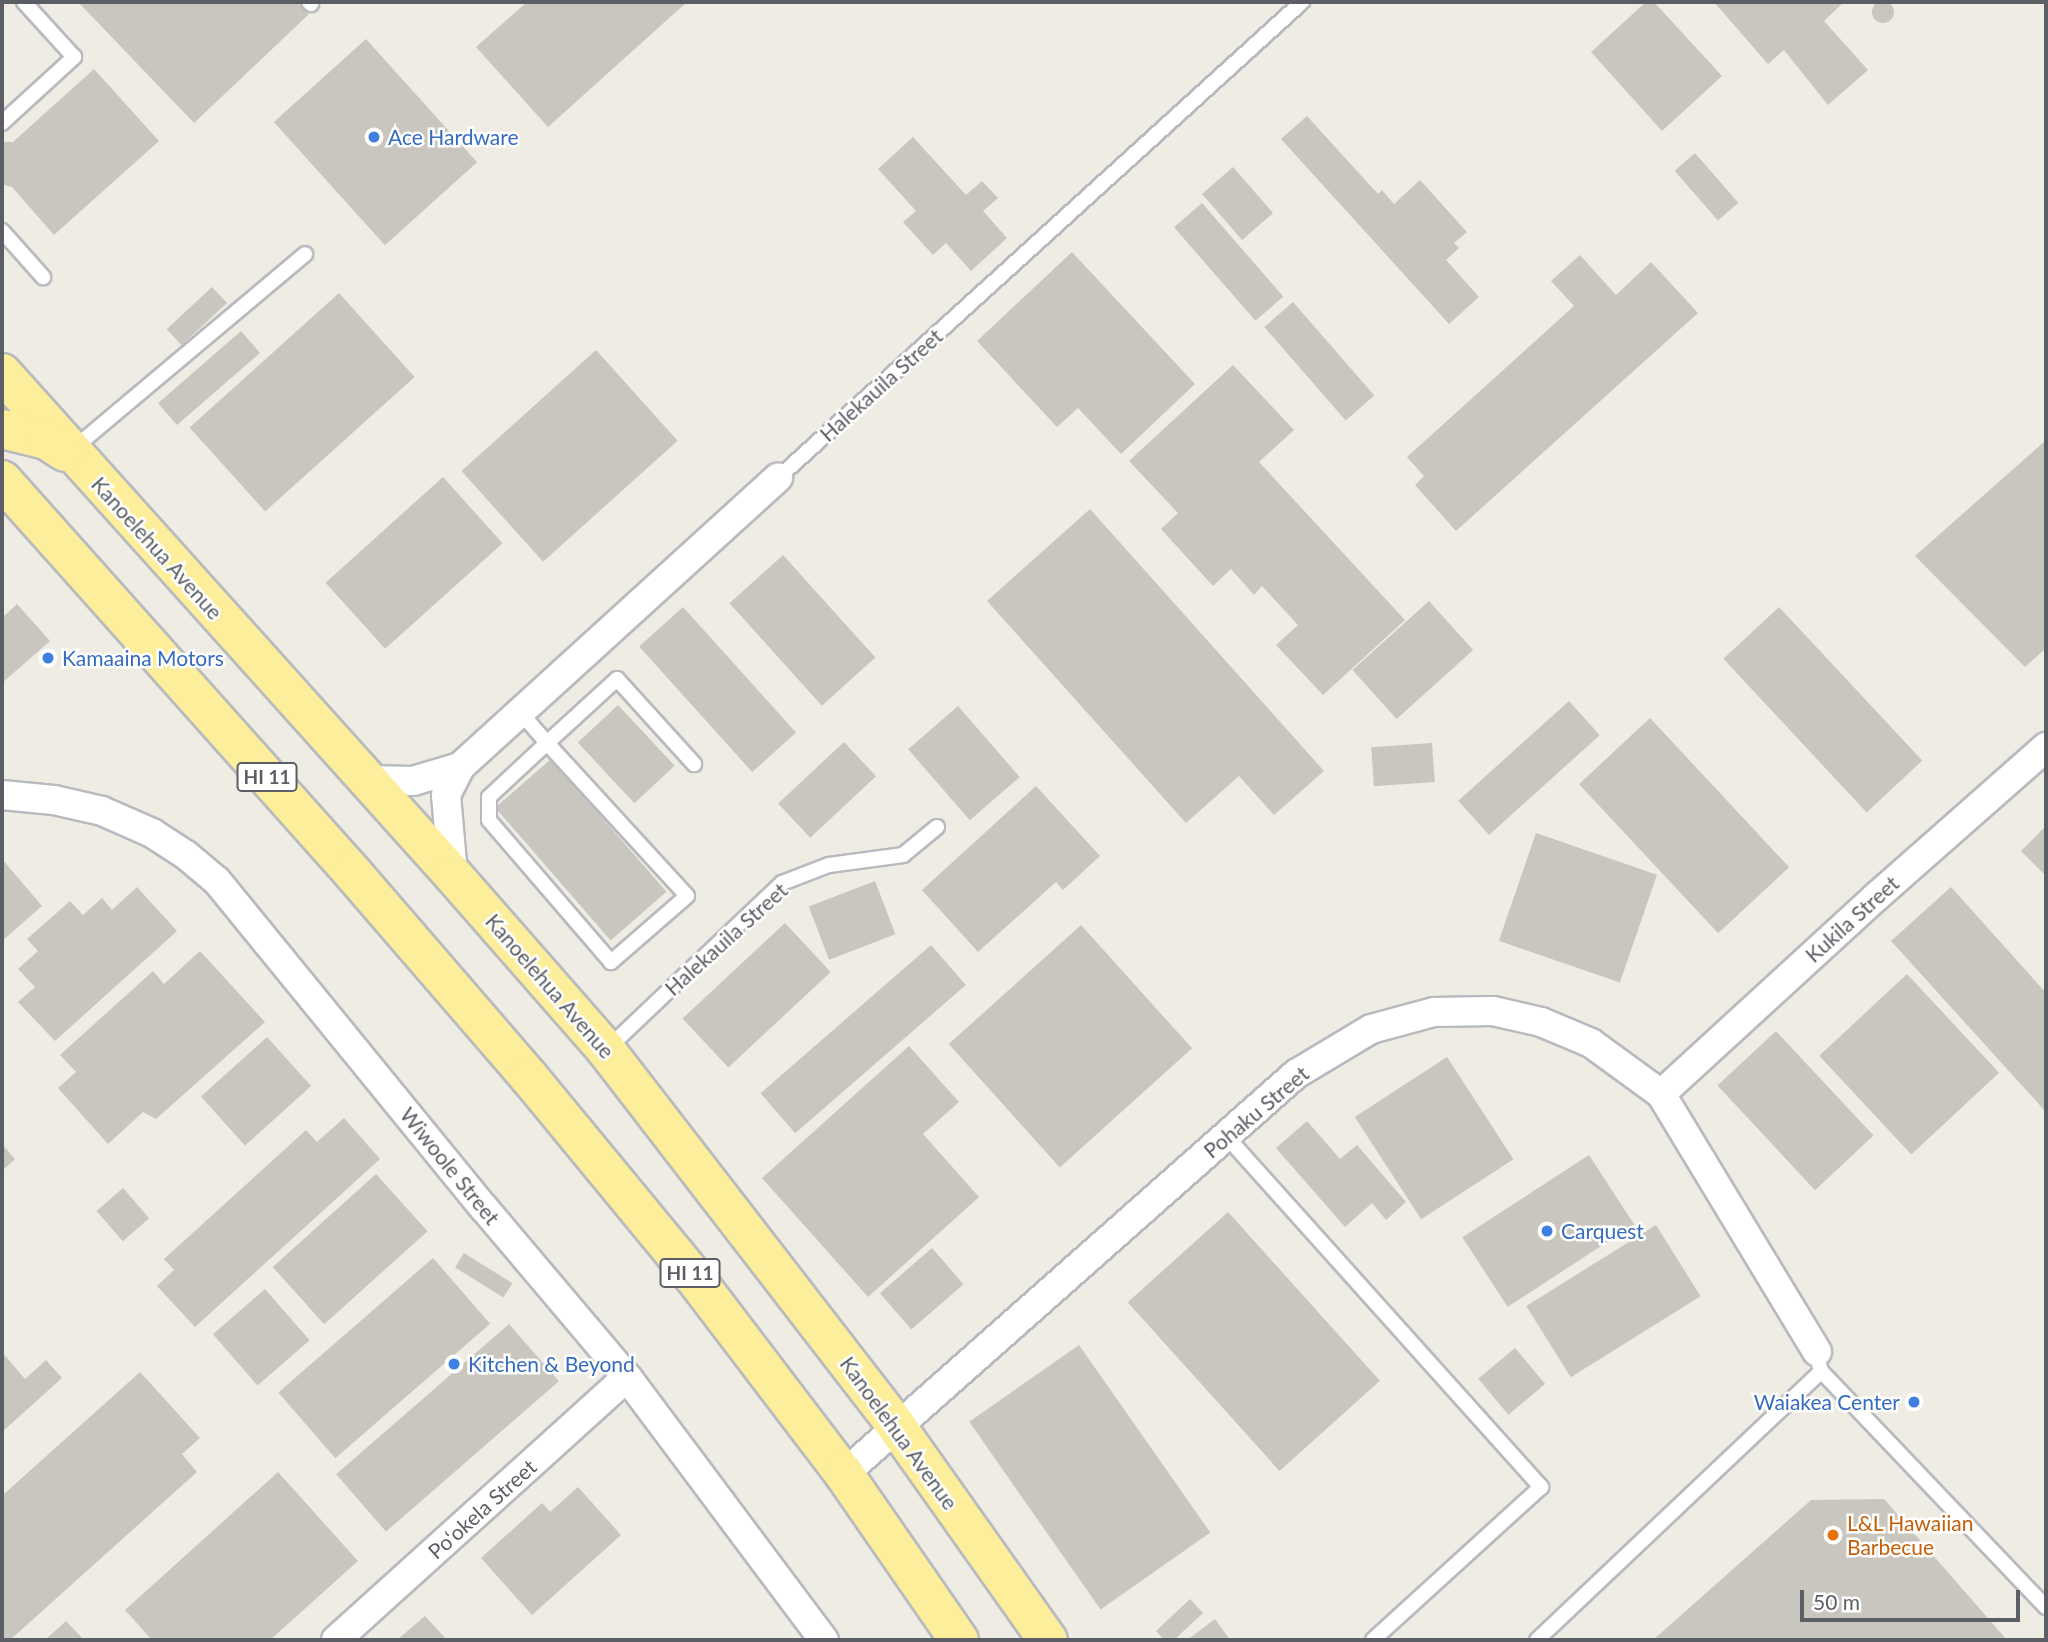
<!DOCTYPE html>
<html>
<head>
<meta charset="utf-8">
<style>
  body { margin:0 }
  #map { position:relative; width:2048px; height:1642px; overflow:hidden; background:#eeece3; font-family:Lato,sans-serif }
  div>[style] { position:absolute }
  .building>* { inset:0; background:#c9c6c0; transform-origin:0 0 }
  .round { border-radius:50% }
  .roads { filter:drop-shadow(2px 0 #b8babf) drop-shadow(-2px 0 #b8babf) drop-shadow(0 2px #b8babf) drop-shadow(0 -2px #b8babf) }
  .service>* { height:14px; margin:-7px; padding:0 7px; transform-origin:7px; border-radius:7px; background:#fff }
  .minor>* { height:28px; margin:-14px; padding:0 14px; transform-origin:14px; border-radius:14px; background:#fff }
  .trunk>* { height:38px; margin:-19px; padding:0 19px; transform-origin:19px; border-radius:19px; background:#fcee9a }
  .dots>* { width:19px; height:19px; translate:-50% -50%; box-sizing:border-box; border:4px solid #fff; border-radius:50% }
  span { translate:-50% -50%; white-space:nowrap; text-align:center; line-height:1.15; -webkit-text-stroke:5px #fff; paint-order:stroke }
  .shield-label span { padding:2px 5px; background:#fff; border:2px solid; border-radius:5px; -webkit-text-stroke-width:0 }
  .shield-label { font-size:19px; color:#5b5e64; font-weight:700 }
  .shop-label { font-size:21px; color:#366cbe }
  .left { translate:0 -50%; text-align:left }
  .right { translate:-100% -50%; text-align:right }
  .street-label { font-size:21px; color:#5b5e64 }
  .food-label { font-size:21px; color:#c56008 }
  .frame { position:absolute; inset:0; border:4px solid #5b5e64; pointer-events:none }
  .scale { position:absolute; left:1800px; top:1590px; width:220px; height:32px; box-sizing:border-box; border:4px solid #5b5e64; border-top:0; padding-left:9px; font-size:21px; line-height:24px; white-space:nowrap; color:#5b5e64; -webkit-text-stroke:5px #fff; paint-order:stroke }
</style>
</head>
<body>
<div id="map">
  <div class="building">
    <div class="round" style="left:1872px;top:1px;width:22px;height:22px"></div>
    <div style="clip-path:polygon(83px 2px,297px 2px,309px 14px,194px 123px,80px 4px)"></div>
    <div style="clip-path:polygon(527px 2px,687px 2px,548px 127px,476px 47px)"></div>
    <div style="clip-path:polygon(1646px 2px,1654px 2px,1722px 76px,1662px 131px,1591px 52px)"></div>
    <div style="clip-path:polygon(1714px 2px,1844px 2px,1824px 21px,1868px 70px,1828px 105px,1784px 50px,1768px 64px)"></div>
    <div style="left:366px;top:39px;width:166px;height:124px;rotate:48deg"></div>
    <div style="clip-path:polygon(94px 69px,159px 141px,54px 235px,12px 187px,2px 184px,2px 142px,13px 142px)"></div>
    <div style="clip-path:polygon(1307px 116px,1378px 194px,1382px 190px,1394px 204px,1420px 180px,1467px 232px,1454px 243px,1459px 248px,1446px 260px,1479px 297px,1449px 324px,1281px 139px)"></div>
    <div style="clip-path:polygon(913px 137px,966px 195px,982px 181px,998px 198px,983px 211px,1007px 238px,971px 271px,946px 243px,933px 255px,903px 222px,916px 211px,878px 169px)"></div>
    <div style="left:1695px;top:153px;width:66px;height:27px;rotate:49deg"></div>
    <div style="left:1233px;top:167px;width:61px;height:41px;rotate:49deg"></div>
    <div style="left:1202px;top:203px;width:124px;height:37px;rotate:49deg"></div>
    <div style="clip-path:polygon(1072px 252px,1195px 384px,1121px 454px,1078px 408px,1057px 427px,977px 341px)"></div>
    <div style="clip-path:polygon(1580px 255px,1616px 295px,1651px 262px,1698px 313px,1456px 531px,1415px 485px,1424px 476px,1407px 457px,1574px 306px,1551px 281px)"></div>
    <div style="left:212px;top:287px;width:22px;height:62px;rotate:47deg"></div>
    <div style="left:339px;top:293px;width:113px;height:201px;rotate:48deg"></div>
    <div style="left:1293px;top:302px;width:124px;height:38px;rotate:49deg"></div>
    <div style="left:241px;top:331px;width:29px;height:110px;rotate:49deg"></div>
    <div style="left:596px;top:350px;width:122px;height:181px;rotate:48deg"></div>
    <div style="clip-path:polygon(1233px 365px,1294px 430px,1259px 462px,1405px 620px,1323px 695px,1276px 645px,1298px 625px,1262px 586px,1254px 595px,1231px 569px,1213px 586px,1161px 529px,1178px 513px,1129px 461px)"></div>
    <div style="clip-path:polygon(2046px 440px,2046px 648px,2025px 667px,1915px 556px)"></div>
    <div style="left:443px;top:477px;width:89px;height:158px;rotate:48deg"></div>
    <div style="clip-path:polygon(1090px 509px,1324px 771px,1274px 815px,1239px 776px,1186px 823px,987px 601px)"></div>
    <div style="left:783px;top:555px;width:138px;height:72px;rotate:48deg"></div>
    <div style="left:1429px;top:601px;width:66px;height:103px;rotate:48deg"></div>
    <div style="clip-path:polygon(17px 604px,50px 641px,2px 683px,2px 618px)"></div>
    <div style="left:683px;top:607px;width:169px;height:59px;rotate:48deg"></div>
    <div style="left:1779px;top:607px;width:210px;height:76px;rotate:47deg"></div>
    <div style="left:1569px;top:701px;width:46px;height:149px;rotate:48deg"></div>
    <div style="left:618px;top:705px;width:83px;height:55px;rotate:47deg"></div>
    <div style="left:958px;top:706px;width:94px;height:66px;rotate:49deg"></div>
    <div style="left:1650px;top:718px;width:204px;height:97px;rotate:47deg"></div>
    <div style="left:844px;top:742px;width:47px;height:90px;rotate:47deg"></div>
    <div style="left:1432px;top:743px;width:39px;height:61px;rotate:86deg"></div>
    <div style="left:551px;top:759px;width:176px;height:74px;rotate:49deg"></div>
    <div style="clip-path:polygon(1036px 786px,1100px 856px,1063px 890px,1056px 882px,978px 952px,922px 890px)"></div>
    <div style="clip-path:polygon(2046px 826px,2046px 876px,2021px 851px)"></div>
    <div style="left:1536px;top:833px;width:128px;height:114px;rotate:19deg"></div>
    <div style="clip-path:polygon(2px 859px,42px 906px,2px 941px)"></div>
    <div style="left:875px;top:881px;width:57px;height:71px;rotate:69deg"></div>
    <div style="clip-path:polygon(137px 887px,177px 931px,55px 1041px,18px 1002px,35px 987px,18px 969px,38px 951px,27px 939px,70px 901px,83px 915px,102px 898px,112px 910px)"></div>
    <div style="clip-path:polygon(1951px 887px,2046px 993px,2046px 1112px,1891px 941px)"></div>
    <div style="left:785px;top:923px;width:67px;height:140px;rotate:47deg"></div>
    <div style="left:1081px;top:925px;width:166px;height:178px;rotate:48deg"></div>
    <div style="left:931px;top:945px;width:53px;height:226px;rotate:49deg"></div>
    <div style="clip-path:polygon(200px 951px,265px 1022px,156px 1119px,143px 1112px,108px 1144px,58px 1088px,76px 1072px,60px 1055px,153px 971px,164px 984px)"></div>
    <div style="left:1907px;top:974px;width:135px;height:120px;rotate:47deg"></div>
    <div style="left:1776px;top:1031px;width:143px;height:80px;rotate:47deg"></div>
    <div style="left:267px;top:1037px;width:66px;height:89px;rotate:48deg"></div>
    <div style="clip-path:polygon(909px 1046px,959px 1102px,923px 1134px,979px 1197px,868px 1297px,762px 1178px)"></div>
    <div style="left:1447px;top:1057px;width:122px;height:110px;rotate:57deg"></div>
    <div style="clip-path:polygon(344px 1118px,380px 1159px,195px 1327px,157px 1286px,174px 1270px,164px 1259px,306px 1130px,317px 1142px)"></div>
    <div style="clip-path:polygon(1307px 1121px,1340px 1159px,1357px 1145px,1406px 1202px,1386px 1220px,1372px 1203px,1345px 1227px,1276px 1148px)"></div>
    <div style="clip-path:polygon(2px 1144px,15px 1159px,2px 1171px)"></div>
    <div style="left:1589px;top:1155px;width:83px;height:151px;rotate:57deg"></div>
    <div style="left:376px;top:1174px;width:77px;height:139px;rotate:48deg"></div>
    <div style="left:123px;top:1188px;width:40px;height:35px;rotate:49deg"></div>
    <div style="left:1228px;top:1212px;width:227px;height:135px;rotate:48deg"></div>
    <div style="left:1656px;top:1225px;width:84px;height:153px;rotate:58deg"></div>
    <div style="left:932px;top:1248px;width:48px;height:69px;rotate:49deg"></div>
    <div style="left:464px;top:1253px;width:57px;height:17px;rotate:32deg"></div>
    <div style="left:433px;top:1258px;width:87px;height:205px;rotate:49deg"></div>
    <div style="left:265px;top:1289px;width:68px;height:69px;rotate:49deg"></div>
    <div style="left:509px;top:1324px;width:76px;height:229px;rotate:49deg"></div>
    <div style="left:1079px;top:1345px;width:229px;height:134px;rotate:55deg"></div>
    <div style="left:1515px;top:1348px;width:47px;height:48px;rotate:50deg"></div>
    <div style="clip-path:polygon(2px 1352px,25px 1379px,46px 1360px,62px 1378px,2px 1432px)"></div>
    <div style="clip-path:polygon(140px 1372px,200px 1438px,182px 1454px,197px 1472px,10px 1640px,2px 1640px,2px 1491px,4px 1494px)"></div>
    <div style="clip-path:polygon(278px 1472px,358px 1561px,270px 1640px,152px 1640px,125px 1610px)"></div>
    <div style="clip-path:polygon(578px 1487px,621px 1535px,532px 1615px,481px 1558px,542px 1503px,550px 1512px)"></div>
    <div style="clip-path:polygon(1884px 1499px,2007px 1640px,1653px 1640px,1811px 1500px)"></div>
    <div style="clip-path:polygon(1190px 1599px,1203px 1613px,1174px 1640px,1164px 1640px,1156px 1631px)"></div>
    <div style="clip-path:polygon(425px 1616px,447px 1640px,397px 1640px)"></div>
    <div style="clip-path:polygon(1215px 1619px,1230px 1640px,1187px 1640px)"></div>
    <div style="clip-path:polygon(66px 1621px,84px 1640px,45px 1640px)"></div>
  </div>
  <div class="roads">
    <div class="service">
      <div style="left:309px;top:2px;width:3px;rotate:45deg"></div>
      <div style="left:2px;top:123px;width:98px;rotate:-42.5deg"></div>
      <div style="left:74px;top:57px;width:74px;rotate:-132.3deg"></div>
      <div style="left:2px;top:231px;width:62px;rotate:48.3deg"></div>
      <div style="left:73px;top:449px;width:303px;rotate:-40deg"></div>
      <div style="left:778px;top:478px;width:708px;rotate:-42.25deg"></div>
      <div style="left:520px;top:712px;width:41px;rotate:48.9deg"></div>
      <div style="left:547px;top:743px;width:207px;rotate:47.5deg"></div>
      <div style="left:687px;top:896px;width:101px;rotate:139deg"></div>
      <div style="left:611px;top:962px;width:187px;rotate:-130.7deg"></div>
      <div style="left:489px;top:820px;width:23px;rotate:-90deg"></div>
      <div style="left:489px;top:797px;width:79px;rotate:-43deg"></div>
      <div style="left:547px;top:743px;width:95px;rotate:-42.4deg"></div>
      <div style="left:617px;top:679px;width:115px;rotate:47.8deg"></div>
      <div style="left:607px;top:1049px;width:241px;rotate:-43.5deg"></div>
      <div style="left:782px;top:883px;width:50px;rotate:-21deg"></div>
      <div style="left:829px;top:865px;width:75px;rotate:-7.7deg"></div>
      <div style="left:903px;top:855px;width:44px;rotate:-39.5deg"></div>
      <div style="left:1226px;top:1136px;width:472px;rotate:48.1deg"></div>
      <div style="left:1541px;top:1487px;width:227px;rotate:137.7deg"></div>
      <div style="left:1819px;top:1364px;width:7px;rotate:74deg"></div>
      <div style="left:1821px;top:1371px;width:326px;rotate:46.4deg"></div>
      <div style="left:1537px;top:1640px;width:391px;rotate:-43.4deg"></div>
    </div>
    <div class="minor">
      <div style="left:365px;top:780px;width:48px;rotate:1.2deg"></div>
      <div style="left:413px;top:781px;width:49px;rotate:-16.6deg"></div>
      <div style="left:2px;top:795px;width:52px;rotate:5.5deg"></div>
      <div style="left:54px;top:800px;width:49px;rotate:12.9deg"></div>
      <div style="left:102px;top:811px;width:55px;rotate:23.7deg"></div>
      <div style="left:152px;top:833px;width:40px;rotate:32.9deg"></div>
      <div style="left:186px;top:855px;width:40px;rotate:40deg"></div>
      <div style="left:217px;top:881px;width:422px;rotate:50.8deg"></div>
      <div style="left:484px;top:1208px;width:221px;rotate:49.8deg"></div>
      <div style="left:627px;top:1377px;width:329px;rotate:53.2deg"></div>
      <div style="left:453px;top:875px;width:80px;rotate:-95deg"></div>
      <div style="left:446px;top:795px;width:31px;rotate:-63deg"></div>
      <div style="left:460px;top:767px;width:430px;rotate:-42.3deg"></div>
      <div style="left:1661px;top:1094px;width:292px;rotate:-42.5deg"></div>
      <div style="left:1876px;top:897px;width:227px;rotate:-41.4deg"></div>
      <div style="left:844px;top:1474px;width:604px;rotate:-41.51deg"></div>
      <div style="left:1296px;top:1074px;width:87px;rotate:-31deg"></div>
      <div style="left:1371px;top:1029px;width:65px;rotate:-15.1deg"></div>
      <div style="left:1434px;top:1012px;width:59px;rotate:-1deg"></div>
      <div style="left:1493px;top:1011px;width:49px;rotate:12.9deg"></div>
      <div style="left:1541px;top:1022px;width:54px;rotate:22.8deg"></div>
      <div style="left:1591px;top:1043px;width:87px;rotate:36.1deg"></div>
      <div style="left:1661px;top:1094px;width:301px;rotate:58.8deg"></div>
      <div style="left:336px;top:1640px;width:392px;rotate:-42.1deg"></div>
    </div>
    <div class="trunk">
      <div style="left:2px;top:373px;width:675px;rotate:48.06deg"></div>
      <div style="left:453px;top:875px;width:232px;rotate:48.8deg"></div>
      <div style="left:606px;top:1050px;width:476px;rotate:52.3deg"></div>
      <div style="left:897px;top:1427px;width:261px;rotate:54.7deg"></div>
      <div style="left:2px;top:429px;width:45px;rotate:14deg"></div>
      <div style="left:46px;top:440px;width:22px;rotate:32deg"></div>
      <div style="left:2px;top:480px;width:526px;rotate:48.24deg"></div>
      <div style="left:352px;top:872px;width:271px;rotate:49.2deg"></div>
      <div style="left:529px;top:1077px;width:259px;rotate:50.5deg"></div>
      <div style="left:694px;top:1277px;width:248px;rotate:52.7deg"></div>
      <div style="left:844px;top:1474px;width:202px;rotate:55.3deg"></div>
    </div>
  </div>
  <div class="dots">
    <div style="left:374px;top:137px;background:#3f7fe0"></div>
    <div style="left:48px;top:658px;background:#3f7fe0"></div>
    <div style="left:1547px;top:1231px;background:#3f7fe0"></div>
    <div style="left:454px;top:1364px;background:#3f7fe0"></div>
    <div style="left:1914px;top:1402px;background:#3f7fe0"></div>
    <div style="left:1833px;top:1535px;background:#e8710a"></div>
  </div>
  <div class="shield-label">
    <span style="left:267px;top:777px">HI 11</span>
    <span style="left:690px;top:1273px">HI 11</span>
  </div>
  <div class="shop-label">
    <span class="left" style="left:388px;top:137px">Ace Hardware</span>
    <span class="left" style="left:62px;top:658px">Kamaaina Motors</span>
    <span class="left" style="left:1561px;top:1231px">Carquest</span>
    <span class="left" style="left:468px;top:1364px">Kitchen &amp; Beyond</span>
    <span class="right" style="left:1900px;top:1402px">Waiakea Center</span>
  </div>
  <div class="street-label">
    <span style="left:881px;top:385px;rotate:-42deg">Halekauila Street</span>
    <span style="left:157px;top:548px;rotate:48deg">Kanoelehua Avenue</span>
    <span style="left:1852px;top:919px;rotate:-42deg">Kukila Street</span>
    <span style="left:726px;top:939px;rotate:-42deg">Halekauila Street</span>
    <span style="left:550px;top:986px;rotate:49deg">Kanoelehua Avenue</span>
    <span style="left:1256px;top:1112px;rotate:-40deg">Pohaku Street</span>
    <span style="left:450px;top:1166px;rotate:51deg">Wiwoole Street</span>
    <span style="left:899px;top:1433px;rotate:54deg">Kanoelehua Avenue</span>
    <span style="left:482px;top:1509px;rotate:-42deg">Po‘okela Street</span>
  </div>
  <div class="food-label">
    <span class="left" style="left:1847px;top:1535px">L&amp;L Hawaiian<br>Barbecue</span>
  </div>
  <div class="frame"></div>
  <div class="scale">50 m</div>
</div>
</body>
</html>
